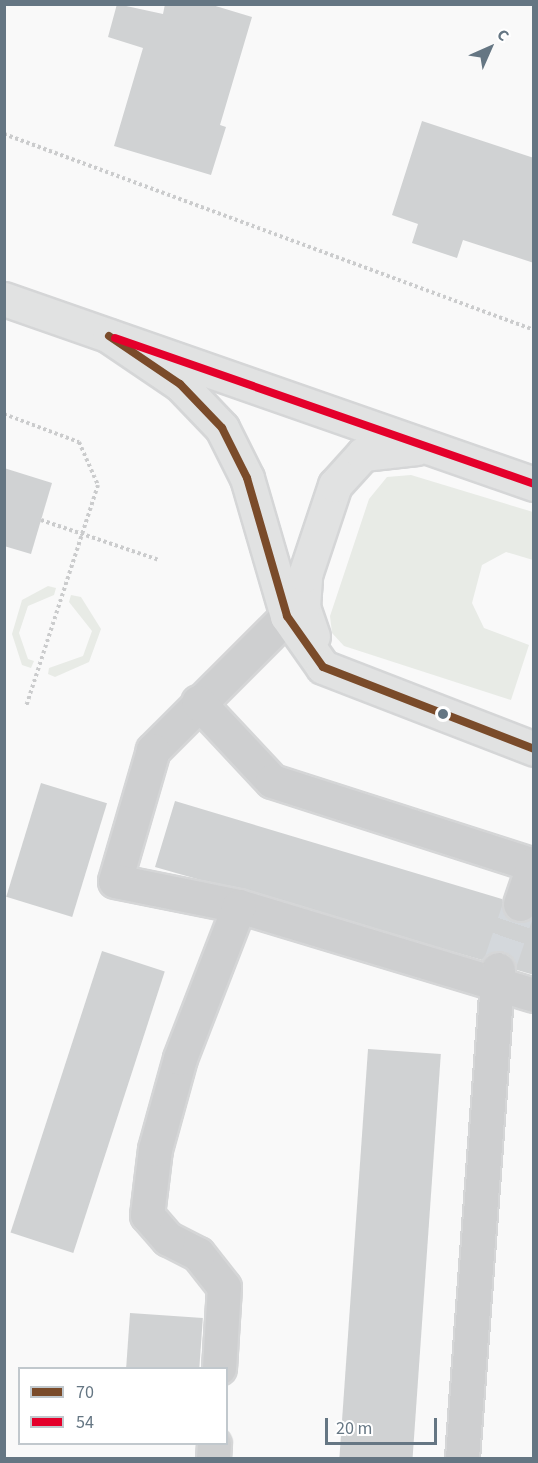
<!DOCTYPE html>
<html>
<head>
<meta charset="utf-8">
<style>
  body { margin:0 }
  #map { position:relative; width:538px; height:1463px; overflow:hidden; background:#f9f9f9; font-family:"Source Sans 3",sans-serif }
  div>[style] { position:absolute }
  .green>* { inset:0; background:#e8ebe6 }
  .building>* { inset:0; background:#d0d2d3; transform-origin:0 0 }
  .minor-tunnel>* { height:33px; margin-top:-16.5px; transform-origin:0; background:repeating-linear-gradient(90deg,#d4d8dc 0 33px,transparent 0 49px) }
  .path>* { height:4px; margin-top:-2px; transform-origin:0; background:repeating-linear-gradient(90deg,#cbcccd 0 3px,transparent 0 6px) }
  .roads { filter:drop-shadow(2px 0 #d5d6d7) drop-shadow(-2px 0 #d5d6d7) drop-shadow(0 2px #d5d6d7) drop-shadow(0 -2px #d5d6d7) }
  .minor>* { height:33px; margin:-16.5px; padding:0 16.5px; transform-origin:16.5px; border-radius:16.5px; background:#cecfd0 }
  .major>* { height:33px; margin:-16.5px; padding:0 16.5px; transform-origin:16.5px; border-radius:16.5px; background:#e1e2e2 }
  .bus-1>* { height:8px; margin:-4px; padding:0 4px; transform-origin:4px; border-radius:4px; background:#7a4b2a }
  .bus-2>* { height:8px; margin:-4px; padding:0 4px; transform-origin:4px; border-radius:4px; background:#e4002b }
  .dots>* { width:16px; height:16px; translate:-50% -50%; box-sizing:border-box; border:3px solid #fff; border-radius:50% }
  span { translate:-50% -50%; white-space:nowrap; text-align:center; line-height:1.15; -webkit-text-stroke:6px #fff; paint-order:stroke }
  .frame { position:absolute; inset:0; border:6px solid #657683; pointer-events:none }
  .legend { position:absolute; left:18px; top:1367px; width:210px; height:78px; box-sizing:border-box; background:#fff; border:2px solid #c1c8cd; margin:0; padding:8px 10px; list-style:none; font-size:18px; color:#657683 }
  .legend li { display:flex; align-items:center; gap:12px; height:30px }
  .legend b { width:30px; border:2px solid #c1c8cd }
  .north { position:absolute; left:460px; top:18px; width:60px; height:60px; -webkit-text-stroke:4px #fff; paint-order:stroke; rotate:45deg; font-size:16px; font-weight:700; line-height:24px; text-align:center; color:#657683 }
  .north::after { content:''; display:block; margin:auto; width:21px; height:27px; background:#657683; clip-path:polygon(50% 0,100% 100%,50% 72%,0 100%) }
  .scale { position:absolute; left:325px; top:1418px; width:112px; height:27px; box-sizing:border-box; border:3px solid #657683; border-top:0; padding-left:8px; font-size:18px; line-height:21px; white-space:nowrap; color:#657683; -webkit-text-stroke:4px #fff; paint-order:stroke }
</style>
</head>
<body>
<div id="map">
  <div class="green">
    <div style="clip-path:polygon(411px 475px,533px 512px,533px 560px,506px 552px,482px 565px,472px 603px,484px 628px,529px 645px,511px 700px,344px 646px,332px 633px,330px 616px,369px 499px,387px 477px)"></div>
    <div style="clip-path:polygon(48px 586px,56px 588px,54px 595px,28px 606px,19px 633px,28px 659px,34px 661px,31px 668px,22px 665px,12px 634px,22px 600px)"></div>
    <div style="clip-path:polygon(71px 595px,81px 597px,101px 629px,89px 662px,55px 677px,48px 674px,49px 668px,83px 656px,92px 631px,69px 602px)"></div>
  </div>
  <div class="building">
    <div style="clip-path:polygon(117px 4px,163px 14px,165px 4px,209px 4px,252px 17px,220px 125px,226px 127px,211px 175px,114px 146px,143px 48px,108px 37px)"></div>
    <div style="clip-path:polygon(422px 121px,534px 158px,534px 263px,463px 240px,457px 258px,412px 243px,418px 224px,392px 215px)"></div>
    <div style="clip-path:polygon(4px 468px,52px 483px,31px 554px,4px 546px)"></div>
    <div style="left:41px;top:783px;width:69px;height:119px;rotate:17deg"></div>
    <div style="clip-path:polygon(175px 801px,502px 899px,506px 916px,513px 921px,534px 917px,534px 975px,517px 970px,515px 960px,500px 950px,482px 960px,155px 867px)"></div>
    <div style="left:102px;top:951px;width:66px;height:296px;rotate:18deg"></div>
    <div style="left:368px;top:1049px;width:73px;height:410px;rotate:4deg"></div>
    <div style="left:130px;top:1313px;width:73px;height:55px;rotate:4deg"></div>
  </div>
  <div class="minor-tunnel">
    <div style="left:498px;top:969px;width:69px;rotate:-71.3deg"></div>
  </div>
  <div class="path">
    <div style="left:4px;top:134px;width:565px;rotate:20.29deg"></div>
    <div style="left:4px;top:414px;width:80px;rotate:20.5deg"></div>
    <div style="left:79px;top:442px;width:47px;rotate:66.2deg"></div>
    <div style="left:98px;top:485px;width:232px;rotate:108deg"></div>
    <div style="left:41px;top:520px;width:125px;rotate:18.7deg"></div>
  </div>
  <div class="roads">
    <div class="minor">
      <div style="left:287px;top:616px;width:190px;rotate:135deg"></div>
      <div style="left:153px;top:750px;width:136px;rotate:106.2deg"></div>
      <div style="left:115px;top:881px;width:126px;rotate:11.4deg"></div>
      <div style="left:239px;top:906px;width:308px;rotate:16.8deg"></div>
      <div style="left:198px;top:702px;width:108px;rotate:46.9deg"></div>
      <div style="left:272px;top:781px;width:274px;rotate:17.8deg"></div>
      <div style="left:520px;top:904px;width:43px;rotate:-71.1deg"></div>
      <div style="left:219px;top:1368px;width:81px;rotate:-86.5deg"></div>
      <div style="left:224px;top:1287px;width:42px;rotate:-128.2deg"></div>
      <div style="left:198px;top:1254px;width:34px;rotate:-153deg"></div>
      <div style="left:168px;top:1239px;width:32px;rotate:-131deg"></div>
      <div style="left:147px;top:1215px;width:66px;rotate:-83.1deg"></div>
      <div style="left:155px;top:1149px;width:94px;rotate:-74.6deg"></div>
      <div style="left:180px;top:1058px;width:163px;rotate:-68.8deg"></div>
      <div style="left:213px;top:1458px;width:14px;rotate:-86deg"></div>
      <div style="left:462px;top:1458px;width:490px;rotate:-85.8deg"></div>
    </div>
    <div class="major">
      <div style="left:4px;top:299px;width:561px;rotate:19.24deg"></div>
      <div style="left:109px;top:336px;width:86px;rotate:34.1deg"></div>
      <div style="left:180px;top:384px;width:61px;rotate:46.3deg"></div>
      <div style="left:222px;top:428px;width:56px;rotate:63.4deg"></div>
      <div style="left:247px;top:478px;width:144px;rotate:73.8deg"></div>
      <div style="left:287px;top:616px;width:62px;rotate:54.8deg"></div>
      <div style="left:323px;top:667px;width:226px;rotate:21.2deg"></div>
      <div style="left:313px;top:636px;width:31px;rotate:-109deg"></div>
      <div style="left:303px;top:607px;width:32px;rotate:-86deg"></div>
      <div style="left:305px;top:575px;width:95px;rotate:-71.6deg"></div>
      <div style="left:335px;top:485px;width:42px;rotate:-47.9deg"></div>
      <div style="left:363px;top:454px;width:54px;rotate:-6.3deg"></div>
    </div>
  </div>
  <div class="bus-1">
    <div style="left:109px;top:336px;width:86px;rotate:34.1deg"></div>
    <div style="left:180px;top:384px;width:61px;rotate:46.3deg"></div>
    <div style="left:222px;top:428px;width:56px;rotate:63.4deg"></div>
    <div style="left:247px;top:478px;width:144px;rotate:73.8deg"></div>
    <div style="left:287px;top:616px;width:62px;rotate:54.8deg"></div>
    <div style="left:323px;top:667px;width:226px;rotate:21.2deg"></div>
  </div>
  <div class="bus-2">
    <div style="left:115px;top:338px;width:444px;rotate:19.2deg"></div>
  </div>
  <div class="dots">
    <div style="left:443px;top:714px;background:#657683"></div>
  </div>
  <div class="frame"></div>
  <ul class="legend">
  <li><b style="height:8px;background:#7a4b2a"></b>70</li>
  <li><b style="height:8px;background:#e4002b"></b>54</li>
  </ul>
  <div class="north">С</div>
  <div class="scale">20 m</div>
</div>
</body>
</html>
